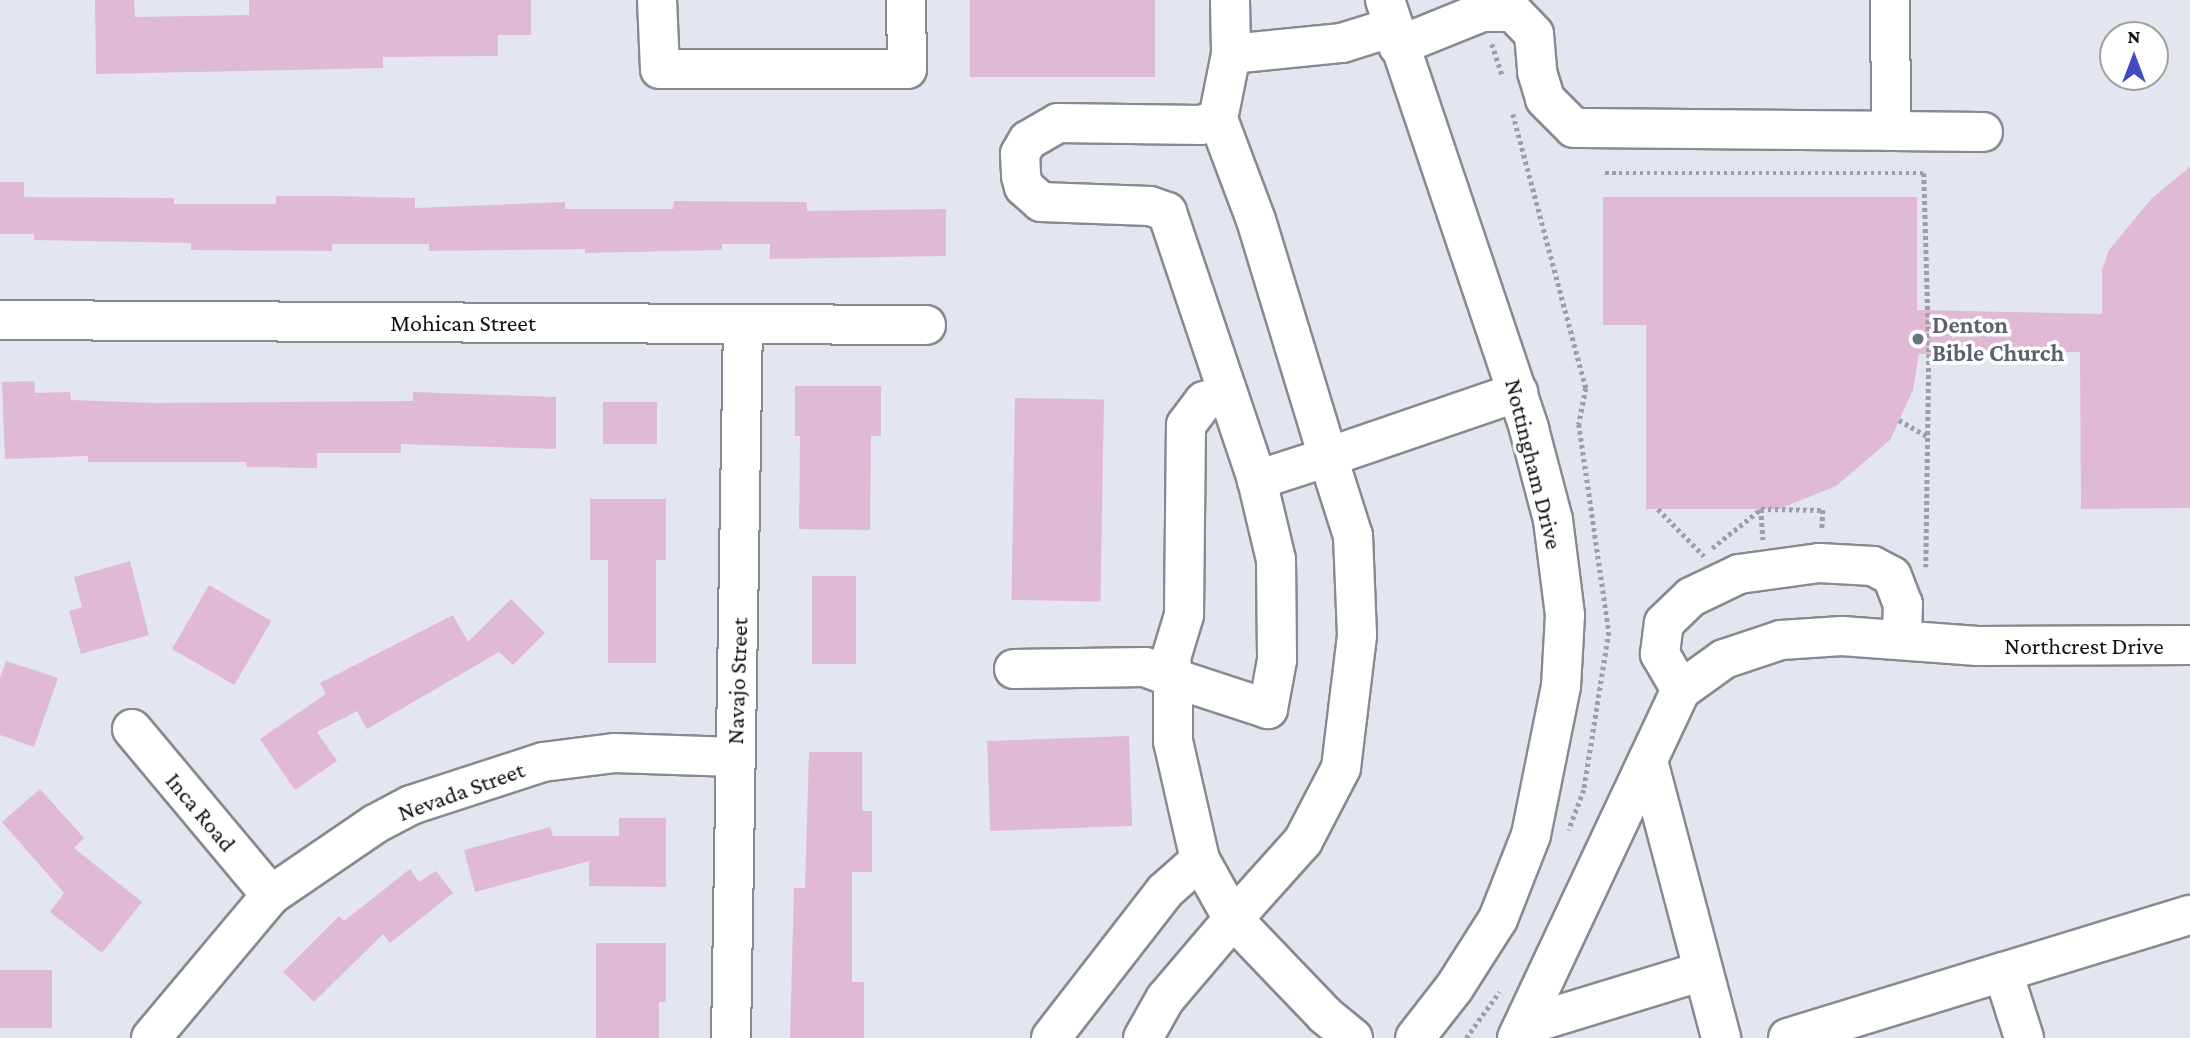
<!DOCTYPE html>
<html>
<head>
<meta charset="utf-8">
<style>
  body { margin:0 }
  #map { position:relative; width:2190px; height:1038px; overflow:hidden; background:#e3e6ee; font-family:"Crimson Pro",serif }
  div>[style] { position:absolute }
  .building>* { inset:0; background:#e0bad5; transform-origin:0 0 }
  .path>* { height:4.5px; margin-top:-2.25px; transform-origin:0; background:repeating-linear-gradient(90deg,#9d9fa6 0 3.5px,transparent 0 7px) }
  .roads { filter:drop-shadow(2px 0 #878a91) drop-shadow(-2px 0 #878a91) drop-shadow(0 2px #878a91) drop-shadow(0 -2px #878a91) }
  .minor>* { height:38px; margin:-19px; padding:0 19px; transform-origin:19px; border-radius:19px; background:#fff }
  .dots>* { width:19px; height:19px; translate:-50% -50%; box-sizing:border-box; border:4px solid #fff; border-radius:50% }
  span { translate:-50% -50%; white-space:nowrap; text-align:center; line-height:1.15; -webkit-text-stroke:7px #fff; paint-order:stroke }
  .street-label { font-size:24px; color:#101114 }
  .worship-label { font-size:24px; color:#5b616d; font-weight:700 }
  .left { translate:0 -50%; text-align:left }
  .north { position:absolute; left:2099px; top:21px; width:70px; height:70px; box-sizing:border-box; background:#fff; border:2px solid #9fa0a1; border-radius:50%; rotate:0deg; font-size:19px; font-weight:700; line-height:28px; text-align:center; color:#101114 }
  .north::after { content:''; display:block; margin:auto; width:24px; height:32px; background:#404cc0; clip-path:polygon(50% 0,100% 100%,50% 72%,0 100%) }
</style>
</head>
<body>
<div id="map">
  <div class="building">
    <div style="clip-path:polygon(95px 0,134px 0,135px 17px,249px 15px,249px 0,531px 0,531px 35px,498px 35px,498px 56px,383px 57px,383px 68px,96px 74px)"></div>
    <div style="left:970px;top:0;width:185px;height:77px"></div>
    <div style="clip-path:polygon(2190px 167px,2190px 508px,2081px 509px,2080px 352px,1919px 354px,1913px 390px,1890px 440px,1836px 486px,1779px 509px,1646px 509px,1646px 325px,1603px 325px,1603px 197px,1917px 197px,1917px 310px,2102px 314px,2102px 270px,2109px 250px,2152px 198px)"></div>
    <div style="clip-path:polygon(0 182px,24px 182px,24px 197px,174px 198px,174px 204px,276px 204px,276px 196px,332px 196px,415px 198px,415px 208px,565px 202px,565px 209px,673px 209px,674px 201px,807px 202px,807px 211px,946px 209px,946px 256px,770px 259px,770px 244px,722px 244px,722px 250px,585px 253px,585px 249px,429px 251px,429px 244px,332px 244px,332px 251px,191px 250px,191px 243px,34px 240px,34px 234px,0 234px)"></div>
    <div style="clip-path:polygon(34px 381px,35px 393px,70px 392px,71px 400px,153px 403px,413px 401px,413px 392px,556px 397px,556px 449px,401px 444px,401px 453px,317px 453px,317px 468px,246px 467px,246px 462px,88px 462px,88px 456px,5px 459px,2px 382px)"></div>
    <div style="clip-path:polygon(795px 386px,881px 386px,881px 436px,871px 436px,870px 530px,799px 529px,800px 436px,795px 436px)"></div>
    <div style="left:1015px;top:398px;width:89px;height:202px;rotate:1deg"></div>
    <div style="left:603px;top:402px;width:54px;height:42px"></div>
    <div style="clip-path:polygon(590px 499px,666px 499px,666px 560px,656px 560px,656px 663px,608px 663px,608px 560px,590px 560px)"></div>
    <div style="clip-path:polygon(130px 561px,149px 635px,81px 654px,69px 611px,82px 607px,74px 577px)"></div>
    <div style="left:812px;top:576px;width:44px;height:88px"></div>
    <div style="left:209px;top:585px;width:72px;height:74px;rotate:30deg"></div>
    <div style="clip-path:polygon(511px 599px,545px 633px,513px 665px,499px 652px,367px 729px,357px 711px,317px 732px,337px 761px,295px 790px,260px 739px,326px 694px,320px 683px,453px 615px,468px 642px)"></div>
    <div style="clip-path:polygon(6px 661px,58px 678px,34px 747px,0 735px,0 678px)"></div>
    <div style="left:1129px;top:736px;width:90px;height:142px;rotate:88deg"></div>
    <div style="clip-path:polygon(809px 752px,862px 752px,862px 811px,872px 811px,872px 872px,852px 872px,852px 982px,864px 982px,864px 1038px,790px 1038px,794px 888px,805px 888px)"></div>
    <div style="clip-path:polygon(40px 789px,84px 838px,74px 848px,142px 902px,102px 953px,50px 912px,64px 893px,2px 822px)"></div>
    <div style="clip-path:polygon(619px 818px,666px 818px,666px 887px,589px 886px,589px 861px,475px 892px,464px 850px,550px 827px,553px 836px,619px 836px)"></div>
    <div style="clip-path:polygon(410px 869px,419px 882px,436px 871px,453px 893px,390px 943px,383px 934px,314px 1002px,283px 972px,339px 916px,344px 921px)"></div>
    <div style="clip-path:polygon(596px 943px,666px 943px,666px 1002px,659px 1002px,659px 1038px,596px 1038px)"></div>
    <div style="left:0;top:970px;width:52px;height:58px"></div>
  </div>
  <div class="path">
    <div style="left:1492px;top:44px;width:33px;rotate:72deg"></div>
    <div style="left:1513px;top:114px;width:284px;rotate:75.1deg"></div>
    <div style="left:1586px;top:388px;width:37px;rotate:101deg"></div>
    <div style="left:1579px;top:424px;width:210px;rotate:81.8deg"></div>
    <div style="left:1609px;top:632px;width:160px;rotate:99deg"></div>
    <div style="left:1584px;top:790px;width:43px;rotate:110.6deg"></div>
    <div style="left:1605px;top:173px;width:319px"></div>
    <div style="left:1924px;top:173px;width:181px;rotate:88.4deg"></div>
    <div style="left:1929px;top:354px;width:213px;rotate:90.8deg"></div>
    <div style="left:1899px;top:420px;width:34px;rotate:30deg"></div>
    <div style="left:1658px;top:509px;width:66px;rotate:45.6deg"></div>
    <div style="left:1761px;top:509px;width:31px;rotate:86deg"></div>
    <div style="left:1712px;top:548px;width:63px;rotate:-38.5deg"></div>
    <div style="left:1761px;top:509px;width:62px;rotate:0.9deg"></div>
    <div style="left:1823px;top:510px;width:20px;rotate:93deg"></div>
    <div style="left:1466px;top:1038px;width:57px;rotate:-54.3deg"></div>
  </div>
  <div class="roads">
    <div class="minor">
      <div style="left:657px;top:0;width:69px;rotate:87.5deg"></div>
      <div style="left:660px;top:69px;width:247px"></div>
      <div style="left:907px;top:69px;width:69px;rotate:-90.8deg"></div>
      <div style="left:1230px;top:0;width:54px;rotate:88.9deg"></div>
      <div style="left:1231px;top:54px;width:112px;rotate:-5.7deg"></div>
      <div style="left:1342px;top:43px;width:53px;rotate:-17.4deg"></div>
      <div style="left:1385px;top:0;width:453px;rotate:71.4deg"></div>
      <div style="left:1529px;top:429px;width:94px;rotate:75.2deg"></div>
      <div style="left:1553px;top:520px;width:96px;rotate:82.8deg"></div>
      <div style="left:1565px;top:615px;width:71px;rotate:93.2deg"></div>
      <div style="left:1561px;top:686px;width:152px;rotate:101.4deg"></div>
      <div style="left:1531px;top:835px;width:90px;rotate:111.4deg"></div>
      <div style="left:1498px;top:919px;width:82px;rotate:122.5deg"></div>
      <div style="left:1454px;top:988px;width:63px;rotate:128deg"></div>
      <div style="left:1398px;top:46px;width:91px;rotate:-22deg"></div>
      <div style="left:1482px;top:12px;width:31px"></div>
      <div style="left:1513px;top:12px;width:30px;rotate:46deg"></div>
      <div style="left:1534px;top:34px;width:38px;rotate:85deg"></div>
      <div style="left:1537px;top:72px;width:28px;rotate:73deg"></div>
      <div style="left:1545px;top:99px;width:41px;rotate:45deg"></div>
      <div style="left:1574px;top:128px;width:317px;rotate:0.5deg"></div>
      <div style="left:1891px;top:131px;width:131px;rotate:-90.4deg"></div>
      <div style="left:1231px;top:54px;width:66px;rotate:101.3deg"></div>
      <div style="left:1218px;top:119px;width:18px;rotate:161deg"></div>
      <div style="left:1201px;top:125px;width:143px;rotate:-179.2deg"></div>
      <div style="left:1058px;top:123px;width:34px;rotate:150deg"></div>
      <div style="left:1028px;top:140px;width:16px;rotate:120deg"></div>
      <div style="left:1020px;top:154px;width:22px;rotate:87deg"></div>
      <div style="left:1021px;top:176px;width:11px;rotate:75deg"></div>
      <div style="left:1024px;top:187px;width:23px;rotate:41deg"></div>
      <div style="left:1041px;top:202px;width:109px;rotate:2.1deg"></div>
      <div style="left:1150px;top:206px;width:18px;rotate:19deg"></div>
      <div style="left:1167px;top:212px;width:283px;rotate:71.4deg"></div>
      <div style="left:1218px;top:119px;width:108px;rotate:69.4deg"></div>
      <div style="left:1256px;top:220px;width:248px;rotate:73.1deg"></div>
      <div style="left:1328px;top:457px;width:75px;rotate:162.1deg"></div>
      <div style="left:1257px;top:480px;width:82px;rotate:76.6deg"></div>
      <div style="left:1276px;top:560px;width:100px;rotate:89.4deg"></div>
      <div style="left:1277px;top:660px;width:50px;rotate:100.4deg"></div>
      <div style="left:1268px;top:709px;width:100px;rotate:-161.9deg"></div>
      <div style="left:1173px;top:678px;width:20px;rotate:-96deg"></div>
      <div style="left:1171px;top:658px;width:45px;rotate:-73.2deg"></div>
      <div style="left:1184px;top:615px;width:190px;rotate:-89.4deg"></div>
      <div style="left:1186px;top:425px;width:30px;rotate:-53deg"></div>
      <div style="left:1204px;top:401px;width:25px;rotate:-16deg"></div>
      <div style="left:1891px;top:131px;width:92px;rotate:0.6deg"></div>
      <div style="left:0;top:320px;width:926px;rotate:0.31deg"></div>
      <div style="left:1014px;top:669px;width:131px;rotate:-0.9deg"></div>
      <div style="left:1145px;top:667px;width:30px;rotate:21deg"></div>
      <div style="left:1173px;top:678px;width:63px;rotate:90deg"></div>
      <div style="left:1173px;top:741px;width:122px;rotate:77.2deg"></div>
      <div style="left:1200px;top:860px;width:47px;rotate:138.5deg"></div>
      <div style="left:1165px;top:891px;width:186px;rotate:127.8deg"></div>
      <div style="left:1681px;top:690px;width:42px;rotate:-120.3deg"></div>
      <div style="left:1660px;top:654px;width:31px;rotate:-83deg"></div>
      <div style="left:1664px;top:623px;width:37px;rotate:-44deg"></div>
      <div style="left:1691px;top:597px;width:53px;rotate:-25.6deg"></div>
      <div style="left:1739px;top:574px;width:81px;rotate:-7.8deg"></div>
      <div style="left:1819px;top:563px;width:54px;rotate:3.2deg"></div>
      <div style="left:1873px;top:566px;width:21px;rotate:28deg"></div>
      <div style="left:1892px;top:576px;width:30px;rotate:69deg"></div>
      <div style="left:1903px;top:604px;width:36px;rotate:92deg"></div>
      <div style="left:132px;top:729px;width:217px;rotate:50.1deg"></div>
      <div style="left:1648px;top:761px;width:286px;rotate:75.2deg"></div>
      <div style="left:2003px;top:972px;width:195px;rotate:-17deg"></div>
      <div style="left:1523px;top:1026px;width:188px;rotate:-17deg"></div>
      <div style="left:151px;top:1038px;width:187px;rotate:-50deg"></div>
      <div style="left:271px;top:895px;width:126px;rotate:-34.3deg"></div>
      <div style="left:375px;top:824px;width:41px;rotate:-27.8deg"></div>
      <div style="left:411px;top:805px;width:139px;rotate:-18deg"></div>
      <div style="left:543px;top:762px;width:73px;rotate:-7.1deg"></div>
      <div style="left:615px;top:753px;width:120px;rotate:1.9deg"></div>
      <div style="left:731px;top:1038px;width:713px;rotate:-89.04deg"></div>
      <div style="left:1143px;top:1038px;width:45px;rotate:-60.6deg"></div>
      <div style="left:1165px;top:999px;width:105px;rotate:-49.6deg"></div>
      <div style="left:1233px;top:919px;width:68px;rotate:-119.2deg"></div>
      <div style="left:1353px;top:1038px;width:36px;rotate:-141deg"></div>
      <div style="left:1325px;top:1015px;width:133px;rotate:-133.8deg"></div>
      <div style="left:1233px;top:919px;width:105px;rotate:-48.1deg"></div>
      <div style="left:1303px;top:841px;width:82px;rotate:-62.5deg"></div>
      <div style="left:1341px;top:768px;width:134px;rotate:-83.1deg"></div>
      <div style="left:1357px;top:635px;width:99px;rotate:-92.3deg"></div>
      <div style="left:1353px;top:536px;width:83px;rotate:-107.6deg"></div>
      <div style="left:1328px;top:457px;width:201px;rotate:-18.9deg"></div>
      <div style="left:1517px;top:1038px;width:385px;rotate:-64.8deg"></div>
      <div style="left:1681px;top:690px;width:53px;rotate:-35.8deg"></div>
      <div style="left:1724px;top:659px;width:60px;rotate:-18.4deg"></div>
      <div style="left:1781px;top:640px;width:61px;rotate:-3.8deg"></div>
      <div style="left:1842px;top:636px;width:136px;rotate:4.2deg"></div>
      <div style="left:1978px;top:646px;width:212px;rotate:-0.3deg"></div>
      <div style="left:1788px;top:1038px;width:225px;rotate:-17.1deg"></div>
      <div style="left:2003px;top:972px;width:69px;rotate:72.3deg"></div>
    </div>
  </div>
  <div class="dots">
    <div style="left:1918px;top:339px;background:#6b7280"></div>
  </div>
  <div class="street-label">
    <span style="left:463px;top:323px">Mohican Street</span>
    <span style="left:1534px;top:464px;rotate:76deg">Nottingham Drive</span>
    <span style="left:2084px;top:646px">Northcrest Drive</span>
    <span style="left:737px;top:681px;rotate:-88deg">Navajo Street</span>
    <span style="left:461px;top:791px;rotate:-20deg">Nevada Street</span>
    <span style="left:201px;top:812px;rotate:50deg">Inca Road</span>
  </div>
  <div class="worship-label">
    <span class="left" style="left:1932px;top:339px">Denton<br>Bible Church</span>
  </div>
  <div class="north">N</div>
</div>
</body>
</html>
